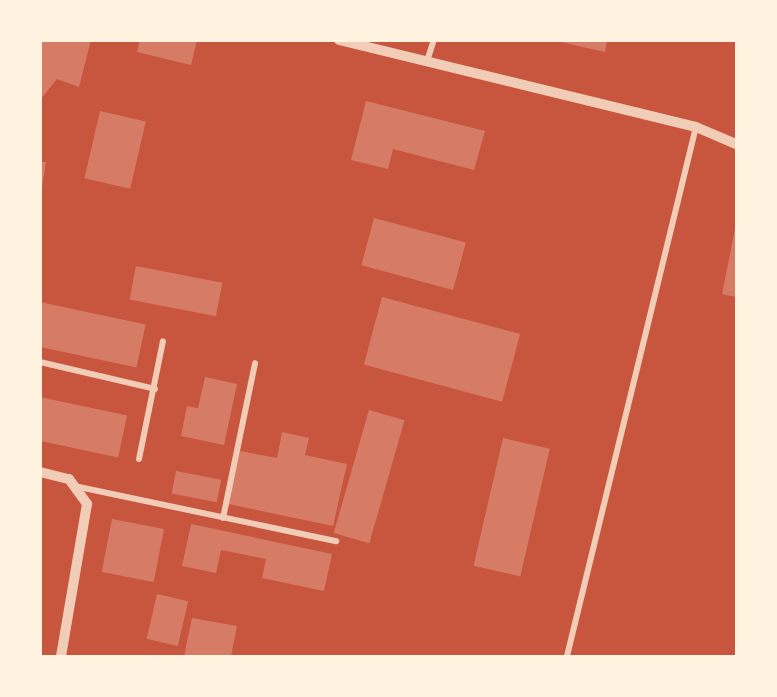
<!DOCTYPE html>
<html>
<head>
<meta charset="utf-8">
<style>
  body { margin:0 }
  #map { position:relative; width:777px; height:697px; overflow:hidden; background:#c8553d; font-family:"IBM Plex Sans",sans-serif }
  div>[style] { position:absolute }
  .building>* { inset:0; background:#d67c66; transform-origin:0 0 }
  .minor>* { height:6px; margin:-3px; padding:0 3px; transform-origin:3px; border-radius:3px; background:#f1ccb7 }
  .tertiary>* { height:10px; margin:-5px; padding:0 5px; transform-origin:5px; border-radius:5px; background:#f1ccb7 }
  span { translate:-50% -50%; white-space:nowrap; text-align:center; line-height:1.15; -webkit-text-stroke:6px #fff3e0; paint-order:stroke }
  .frame { position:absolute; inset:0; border:42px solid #fff3e0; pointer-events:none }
</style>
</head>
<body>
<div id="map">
  <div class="building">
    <div style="clip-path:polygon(40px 40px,91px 40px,79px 87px,57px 79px,40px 100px)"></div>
    <div style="clip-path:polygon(140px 40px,197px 40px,191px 65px,137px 52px)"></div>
    <div style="clip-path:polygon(552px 40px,607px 40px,605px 52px)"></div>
    <div style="clip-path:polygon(366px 101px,485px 131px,474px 170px,393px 149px,388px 169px,351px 160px)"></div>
    <div style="left:100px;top:111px;width:47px;height:69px;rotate:13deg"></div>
    <div style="clip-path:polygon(40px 162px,46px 162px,42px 187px,40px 187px)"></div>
    <div style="left:374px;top:218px;width:95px;height:49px;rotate:15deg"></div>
    <div style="clip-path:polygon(735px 229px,736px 229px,736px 297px,722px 294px)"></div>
    <div style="left:136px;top:266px;width:88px;height:34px;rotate:11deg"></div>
    <div style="left:382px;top:297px;width:143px;height:70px;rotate:15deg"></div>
    <div style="left:40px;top:302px;width:108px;height:44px;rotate:12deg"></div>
    <div style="clip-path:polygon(205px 377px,237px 384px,224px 445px,181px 436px,187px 406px,198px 408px)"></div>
    <div style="left:40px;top:397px;width:89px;height:43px;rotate:12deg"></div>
    <div style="left:369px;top:410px;width:37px;height:128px;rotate:16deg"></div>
    <div style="clip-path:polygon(282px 432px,309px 438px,305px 455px,347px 464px,333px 526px,228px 504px,240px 451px,277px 458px)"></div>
    <div style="left:503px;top:438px;width:48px;height:131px;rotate:13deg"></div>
    <div style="left:176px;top:471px;width:46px;height:23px;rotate:11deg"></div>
    <div style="left:112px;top:519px;width:53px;height:54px;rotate:11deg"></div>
    <div style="clip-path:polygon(191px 524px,332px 554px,324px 591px,262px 578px,266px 559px,221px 550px,216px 573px,182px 566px)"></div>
    <div style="left:157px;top:594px;width:32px;height:46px;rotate:13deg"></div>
    <div style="clip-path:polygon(192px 618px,237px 626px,231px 656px,184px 656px)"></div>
  </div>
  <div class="minor">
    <div style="left:427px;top:61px;width:22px;rotate:-72deg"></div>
    <div style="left:40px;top:362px;width:118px;rotate:13.2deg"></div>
    <div style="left:139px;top:459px;width:120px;rotate:-78.5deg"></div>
    <div style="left:79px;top:487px;width:263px;rotate:11.9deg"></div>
    <div style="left:223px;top:518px;width:158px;rotate:-78.3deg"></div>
    <div style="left:567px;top:656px;width:545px;rotate:-76.3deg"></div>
  </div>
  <div class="tertiary">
    <div style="left:339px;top:40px;width:367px;rotate:13.7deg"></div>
    <div style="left:696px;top:127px;width:43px;rotate:23deg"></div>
    <div style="left:40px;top:472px;width:30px;rotate:14deg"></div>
    <div style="left:69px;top:479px;width:31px;rotate:54deg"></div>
    <div style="left:87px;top:504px;width:154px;rotate:99.7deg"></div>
  </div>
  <div class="frame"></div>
</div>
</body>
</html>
